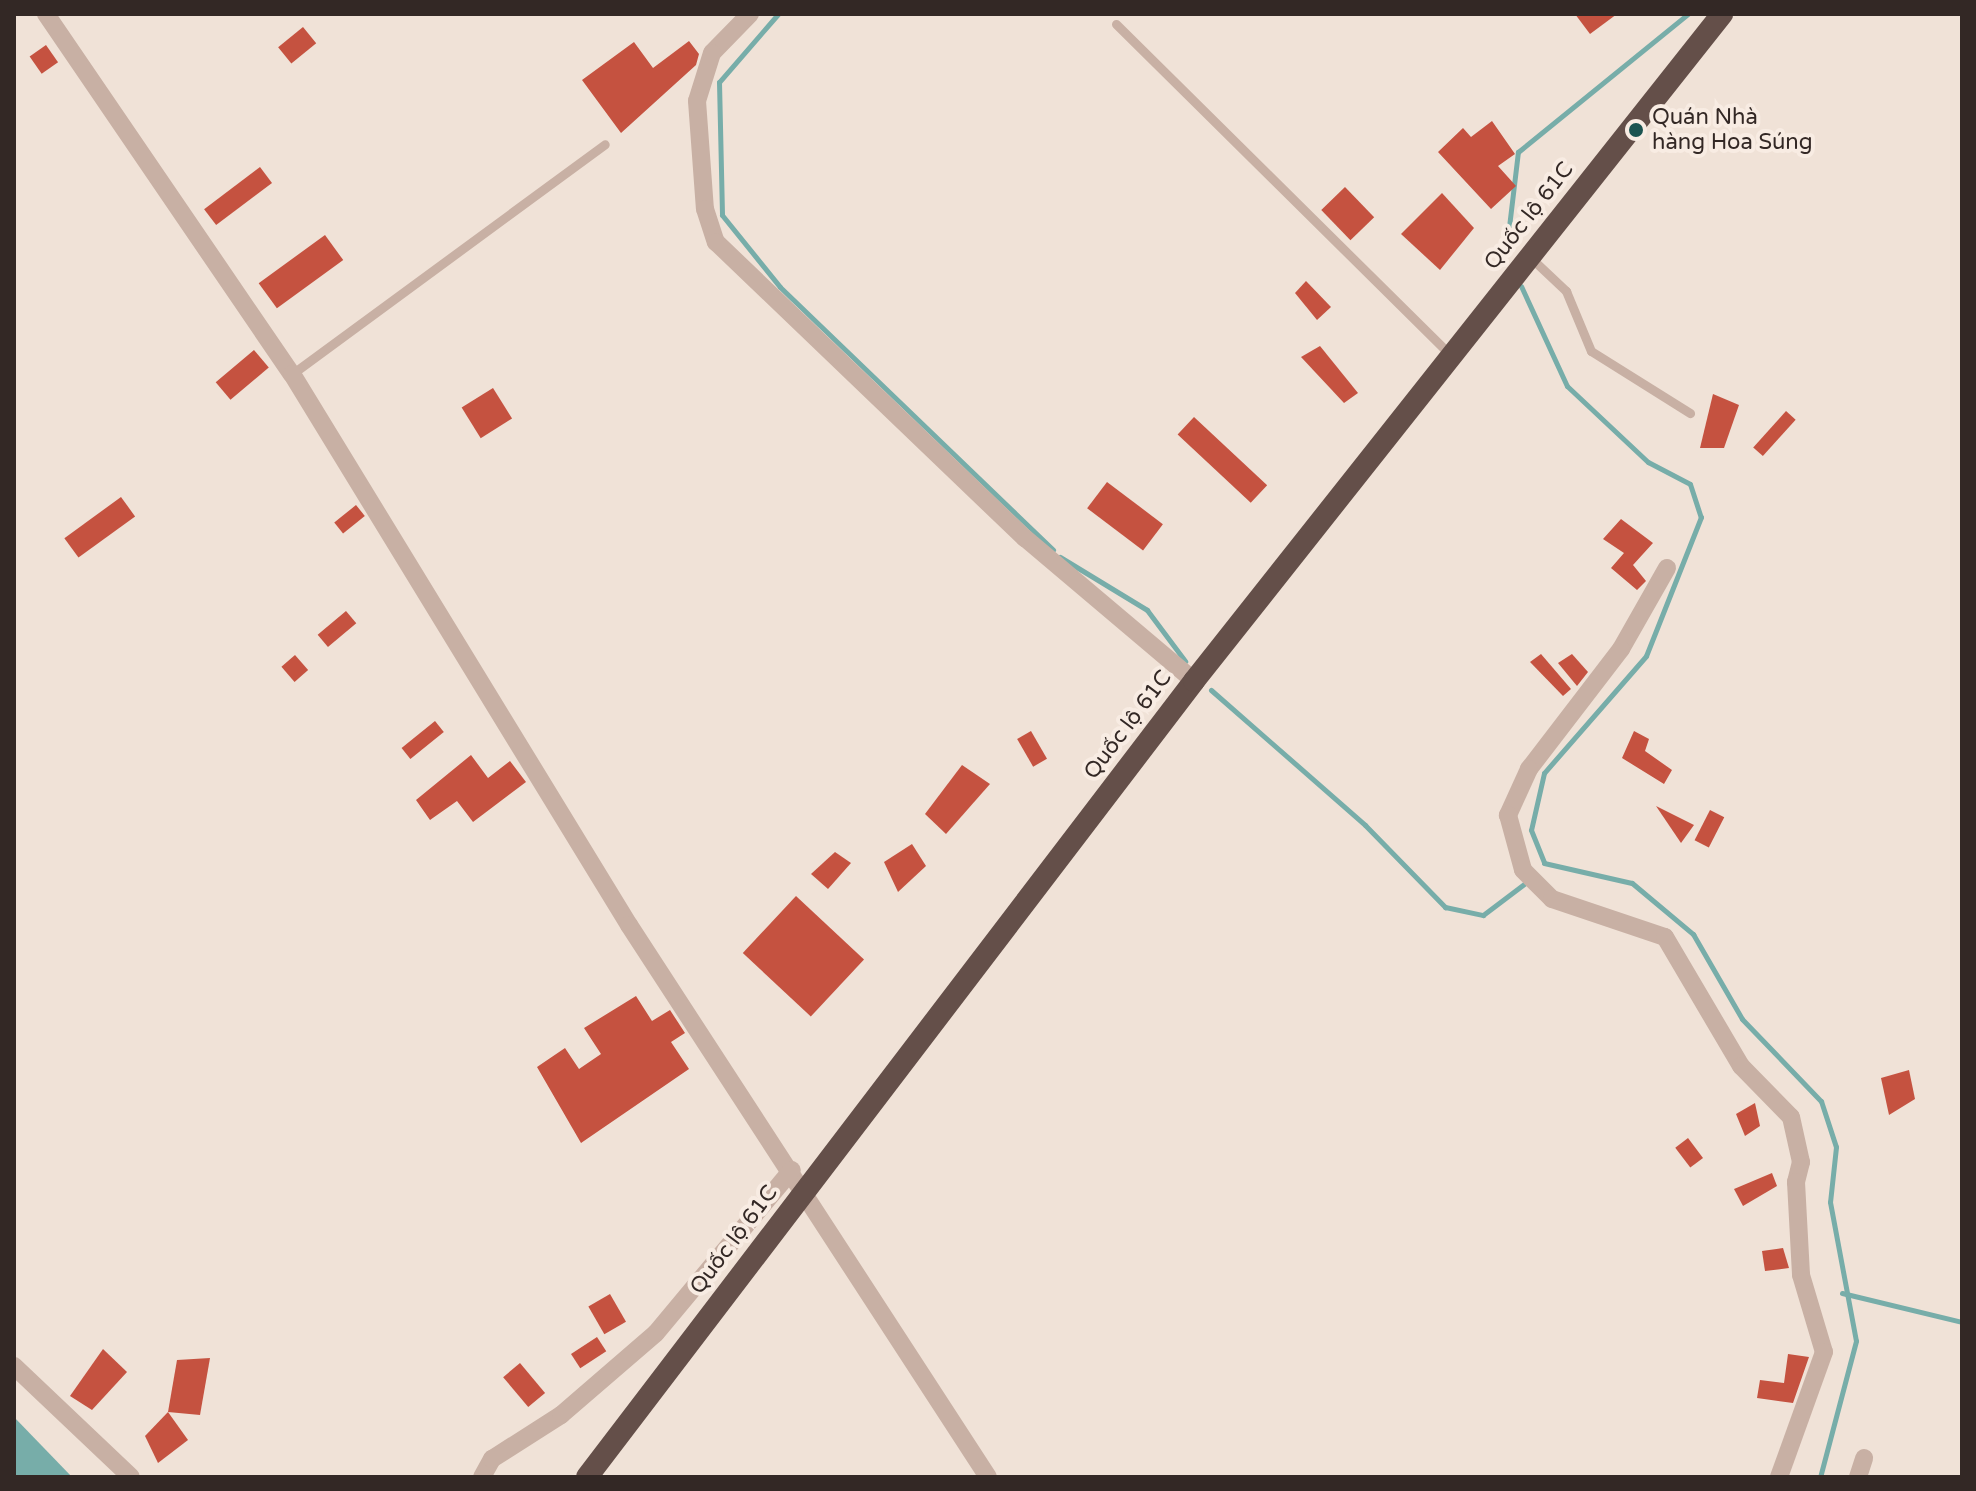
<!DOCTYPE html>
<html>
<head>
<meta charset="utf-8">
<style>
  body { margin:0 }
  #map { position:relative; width:1976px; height:1491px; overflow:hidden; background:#f0e2d7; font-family:"Varela Round",sans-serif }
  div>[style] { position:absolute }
  .water>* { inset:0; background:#77ada9 }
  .stream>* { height:5px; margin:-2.5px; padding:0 2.5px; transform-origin:2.5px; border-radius:2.5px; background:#77ada9 }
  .building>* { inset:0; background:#c55240; transform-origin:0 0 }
  .service>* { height:9px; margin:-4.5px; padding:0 4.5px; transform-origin:4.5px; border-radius:4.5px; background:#c8b0a4 }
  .minor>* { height:18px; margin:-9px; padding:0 9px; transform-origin:9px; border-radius:9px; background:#c8b0a4 }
  .trunk>* { height:22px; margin:-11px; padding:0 11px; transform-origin:11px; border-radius:11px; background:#644f49 }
  .dots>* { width:22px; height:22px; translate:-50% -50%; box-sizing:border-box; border:4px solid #f8ece3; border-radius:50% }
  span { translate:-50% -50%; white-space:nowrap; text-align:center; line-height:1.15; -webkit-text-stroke:8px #f8ece3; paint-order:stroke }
  .poi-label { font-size:22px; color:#332825 }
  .left { translate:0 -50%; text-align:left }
  .street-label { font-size:22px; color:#332825 }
  .frame { position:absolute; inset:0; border:16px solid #332825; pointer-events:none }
</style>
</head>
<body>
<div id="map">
  <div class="water">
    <div style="clip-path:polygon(14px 1417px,72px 1477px,14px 1477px)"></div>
  </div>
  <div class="stream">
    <div style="left:778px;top:14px;width:90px;rotate:130.9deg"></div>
    <div style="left:719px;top:82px;width:133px;rotate:88.7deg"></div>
    <div style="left:722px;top:215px;width:92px;rotate:51.1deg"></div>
    <div style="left:780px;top:287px;width:379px;rotate:43.9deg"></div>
    <div style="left:1506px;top:252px;width:101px;rotate:-83.2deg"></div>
    <div style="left:1518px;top:152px;width:219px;rotate:-39.1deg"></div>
    <div style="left:1521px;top:286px;width:110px;rotate:65.3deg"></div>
    <div style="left:1567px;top:386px;width:111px;rotate:43.2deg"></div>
    <div style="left:1648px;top:462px;width:47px;rotate:27.6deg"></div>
    <div style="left:1690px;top:484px;width:35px;rotate:72deg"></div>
    <div style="left:1701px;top:517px;width:149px;rotate:111.6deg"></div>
    <div style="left:1646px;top:656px;width:155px;rotate:131.1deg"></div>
    <div style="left:1544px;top:773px;width:58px;rotate:102.8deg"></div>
    <div style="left:1531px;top:830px;width:35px;rotate:68deg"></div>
    <div style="left:1544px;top:863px;width:90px;rotate:12.8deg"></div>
    <div style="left:1632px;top:883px;width:80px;rotate:39.9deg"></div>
    <div style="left:1693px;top:934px;width:98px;rotate:60deg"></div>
    <div style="left:1742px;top:1019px;width:114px;rotate:46.1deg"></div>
    <div style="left:1821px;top:1101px;width:48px;rotate:71.9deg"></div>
    <div style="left:1836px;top:1147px;width:55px;rotate:96.2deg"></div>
    <div style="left:1830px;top:1202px;width:141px;rotate:79.4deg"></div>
    <div style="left:1856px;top:1341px;width:141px;rotate:104.8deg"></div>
    <div style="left:1060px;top:557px;width:102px;rotate:31.3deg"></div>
    <div style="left:1147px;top:610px;width:64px;rotate:53.3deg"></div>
    <div style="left:1211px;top:690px;width:205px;rotate:41.2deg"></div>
    <div style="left:1365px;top:825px;width:115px;rotate:45.7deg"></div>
    <div style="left:1445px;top:907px;width:39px;rotate:12deg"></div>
    <div style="left:1483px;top:915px;width:56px;rotate:-37.1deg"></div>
    <div style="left:1842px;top:1293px;width:123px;rotate:13.6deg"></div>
  </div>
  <div class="building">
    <div style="clip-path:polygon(1575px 14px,1617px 14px,1590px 34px)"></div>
    <div style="left:303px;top:27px;width:21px;height:32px;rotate:51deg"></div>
    <div style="clip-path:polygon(689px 41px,699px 54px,696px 65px,621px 133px,582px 80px,634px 42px,653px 68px)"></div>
    <div style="left:46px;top:45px;width:21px;height:20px;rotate:55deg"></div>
    <div style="clip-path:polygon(1492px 121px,1515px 154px,1498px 166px,1516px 186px,1491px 209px,1438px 152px,1463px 128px,1471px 137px)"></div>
    <div style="left:260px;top:167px;width:20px;height:70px;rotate:53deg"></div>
    <div style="left:1345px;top:187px;width:42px;height:33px;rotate:46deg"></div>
    <div style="clip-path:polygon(1442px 193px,1474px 228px,1440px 270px,1401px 234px)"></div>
    <div style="left:325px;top:235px;width:31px;height:82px;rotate:54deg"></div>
    <div style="clip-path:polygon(1306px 281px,1331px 307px,1317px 320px,1295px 293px)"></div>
    <div style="clip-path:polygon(1320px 346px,1358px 393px,1344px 403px,1301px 357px)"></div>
    <div style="left:254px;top:350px;width:23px;height:50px;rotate:50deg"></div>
    <div style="left:493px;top:388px;width:36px;height:37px;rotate:58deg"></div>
    <div style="clip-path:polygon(1713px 394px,1739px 405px,1724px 448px,1700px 448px)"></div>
    <div style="left:1786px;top:411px;width:13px;height:49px;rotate:42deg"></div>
    <div style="left:1194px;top:417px;width:100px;height:24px;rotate:43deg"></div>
    <div style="left:1107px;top:482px;width:70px;height:33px;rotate:37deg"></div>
    <div style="left:121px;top:497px;width:24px;height:70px;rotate:54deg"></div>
    <div style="left:356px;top:505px;width:14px;height:28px;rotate:51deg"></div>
    <div style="clip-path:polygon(1621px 519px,1653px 543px,1633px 565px,1646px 581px,1637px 590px,1611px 568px,1624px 553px,1603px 539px)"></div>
    <div style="left:346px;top:611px;width:16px;height:37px;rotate:50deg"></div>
    <div style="clip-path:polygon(1541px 654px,1571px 689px,1563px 696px,1530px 662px)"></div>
    <div style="clip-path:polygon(1572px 654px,1588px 672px,1577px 686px,1558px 663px)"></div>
    <div style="left:295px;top:655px;width:20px;height:18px;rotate:49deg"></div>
    <div style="left:435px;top:721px;width:14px;height:43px;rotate:51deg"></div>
    <div style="left:1031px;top:731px;width:32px;height:16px;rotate:60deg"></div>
    <div style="clip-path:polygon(1634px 731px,1649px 739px,1645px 751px,1672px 770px,1664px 784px,1622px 758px)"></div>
    <div style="clip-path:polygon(471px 755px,488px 778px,510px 761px,526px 782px,473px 822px,457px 801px,430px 820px,416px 800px)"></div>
    <div style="clip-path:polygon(962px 765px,990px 784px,946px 834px,925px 814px)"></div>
    <div style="clip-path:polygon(1656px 806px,1694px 825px,1681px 843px)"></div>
    <div style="left:1710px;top:810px;width:16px;height:34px;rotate:27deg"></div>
    <div style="clip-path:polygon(912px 844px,926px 866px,898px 892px,884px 862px)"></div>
    <div style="clip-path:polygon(835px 852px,851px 863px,828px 889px,811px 874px)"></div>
    <div style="left:796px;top:896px;width:93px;height:78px;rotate:43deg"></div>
    <div style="clip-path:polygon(636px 996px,652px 1021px,670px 1010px,685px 1033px,671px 1042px,689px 1069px,581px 1143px,537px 1067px,565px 1048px,579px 1069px,601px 1054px,584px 1028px)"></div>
    <div style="clip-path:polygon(1909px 1070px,1915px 1099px,1889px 1115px,1881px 1078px)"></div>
    <div style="clip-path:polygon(1755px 1103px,1760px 1126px,1745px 1136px,1736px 1114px)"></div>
    <div style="left:1688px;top:1138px;width:25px;height:16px;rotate:53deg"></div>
    <div style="clip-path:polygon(1772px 1173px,1777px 1186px,1743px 1206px,1734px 1189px)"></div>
    <div style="clip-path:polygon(1783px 1248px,1789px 1268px,1765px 1271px,1762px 1251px)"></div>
    <div style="left:610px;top:1294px;width:32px;height:25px;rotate:60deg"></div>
    <div style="left:597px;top:1337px;width:17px;height:31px;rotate:57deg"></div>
    <div style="clip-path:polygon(103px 1349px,127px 1372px,92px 1410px,70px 1396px)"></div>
    <div style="clip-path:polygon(1788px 1354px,1809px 1357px,1793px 1403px,1757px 1398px,1760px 1380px,1784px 1383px)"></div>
    <div style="clip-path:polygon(210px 1358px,200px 1415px,168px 1412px,177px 1360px)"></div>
    <div style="left:520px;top:1363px;width:39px;height:22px;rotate:50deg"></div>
    <div style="clip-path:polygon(168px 1412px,188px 1440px,158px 1463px,145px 1436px)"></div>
  </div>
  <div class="service">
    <div style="left:1116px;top:24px;width:472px;rotate:44.7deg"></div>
    <div style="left:1530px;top:257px;width:50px;rotate:43.4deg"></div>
    <div style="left:1566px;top:291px;width:65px;rotate:67.4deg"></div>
    <div style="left:1591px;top:351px;width:117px;rotate:32.1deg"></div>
    <div style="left:292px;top:374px;width:388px;rotate:-36.3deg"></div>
  </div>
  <div class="minor">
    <div style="left:46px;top:14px;width:436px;rotate:55.7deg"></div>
    <div style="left:292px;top:374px;width:646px;rotate:58.55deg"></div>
    <div style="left:629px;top:925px;width:658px;rotate:56.96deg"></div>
    <div style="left:750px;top:14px;width:54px;rotate:134.3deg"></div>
    <div style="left:712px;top:53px;width:50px;rotate:107.4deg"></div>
    <div style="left:697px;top:101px;width:108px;rotate:85.8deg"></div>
    <div style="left:705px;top:209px;width:35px;rotate:72deg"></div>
    <div style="left:716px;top:242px;width:428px;rotate:43.8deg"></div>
    <div style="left:1025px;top:538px;width:221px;rotate:40.2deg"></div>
    <div style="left:1667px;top:568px;width:93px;rotate:119.6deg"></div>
    <div style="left:1621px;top:649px;width:151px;rotate:127.5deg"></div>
    <div style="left:1529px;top:769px;width:51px;rotate:114.5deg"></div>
    <div style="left:1508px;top:815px;width:57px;rotate:74.7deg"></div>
    <div style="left:1523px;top:870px;width:41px;rotate:45deg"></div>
    <div style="left:1552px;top:899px;width:119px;rotate:18.6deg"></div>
    <div style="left:1665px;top:937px;width:150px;rotate:59.5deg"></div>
    <div style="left:1741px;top:1066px;width:71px;rotate:45.6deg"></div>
    <div style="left:1791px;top:1117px;width:46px;rotate:77.5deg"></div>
    <div style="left:1801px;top:1162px;width:21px;rotate:104deg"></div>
    <div style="left:1796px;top:1182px;width:93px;rotate:86.9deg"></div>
    <div style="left:1801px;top:1275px;width:80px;rotate:73.4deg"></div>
    <div style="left:1824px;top:1352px;width:133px;rotate:109.8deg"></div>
    <div style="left:14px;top:1366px;width:161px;rotate:43.5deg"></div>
    <div style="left:482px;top:1477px;width:21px;rotate:-61deg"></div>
    <div style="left:492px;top:1459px;width:82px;rotate:-32.5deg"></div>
    <div style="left:561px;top:1415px;width:125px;rotate:-40.8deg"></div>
    <div style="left:656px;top:1333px;width:212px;rotate:-50.2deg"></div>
    <div style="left:1858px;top:1477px;width:20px;rotate:-72deg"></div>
  </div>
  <div class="trunk">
    <div style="left:587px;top:1477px;width:1001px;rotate:-52.67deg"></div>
    <div style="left:1194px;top:681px;width:851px;rotate:-51.63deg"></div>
  </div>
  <div class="dots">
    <div style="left:1636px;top:130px;background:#1c5451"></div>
  </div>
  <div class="poi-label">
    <span class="left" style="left:1652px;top:130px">Quán Nhà<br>hàng Hoa Súng</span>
  </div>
  <div class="street-label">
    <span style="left:1529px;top:216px;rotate:-52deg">Quốc lộ 61C</span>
    <span style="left:1128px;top:725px;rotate:-53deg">Quốc lộ 61C</span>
    <span style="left:734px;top:1240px;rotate:-53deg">Quốc lộ 61C</span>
  </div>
  <div class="frame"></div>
</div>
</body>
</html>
